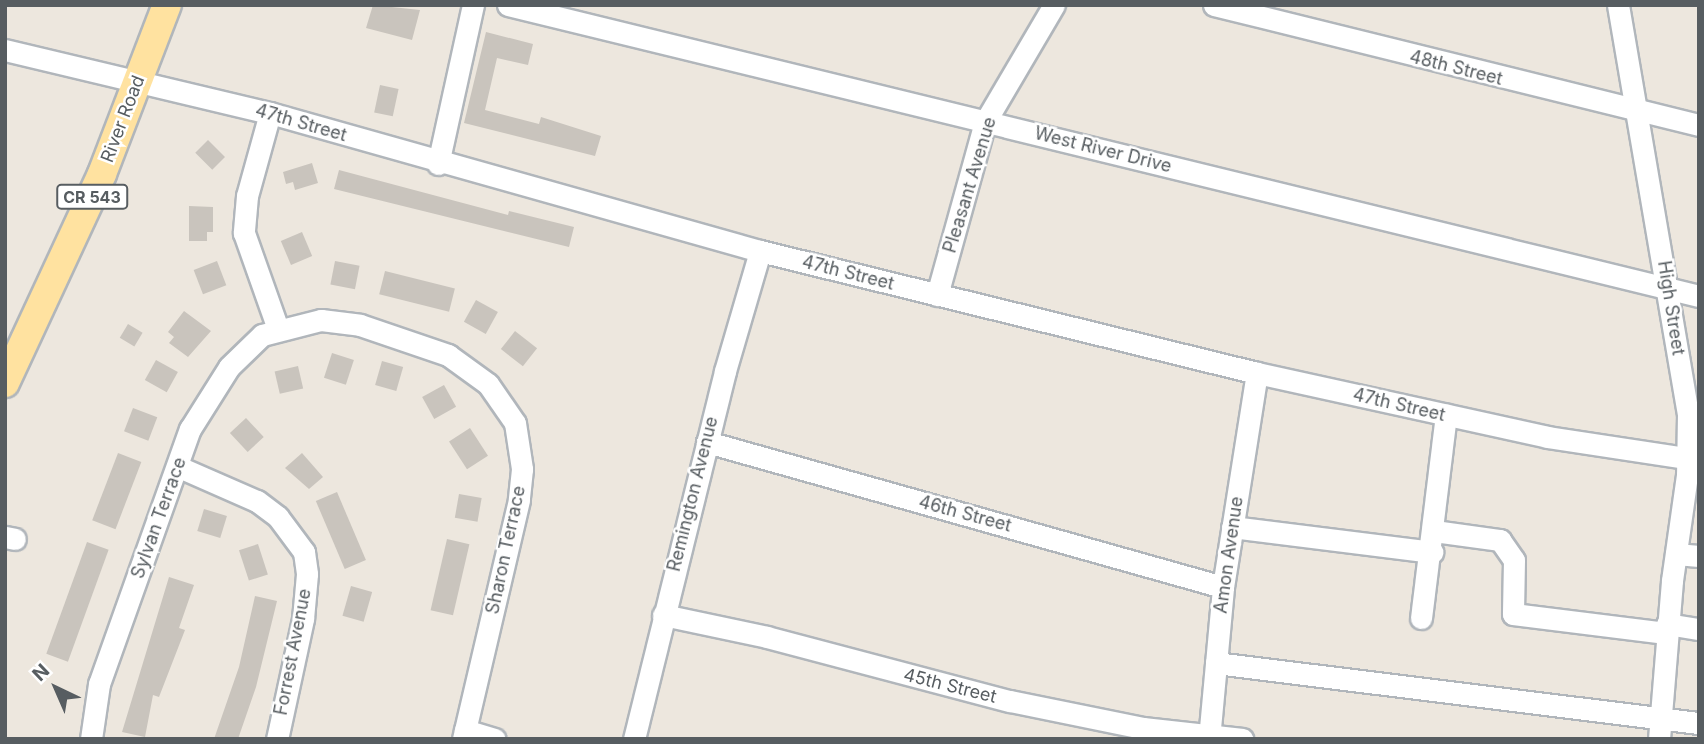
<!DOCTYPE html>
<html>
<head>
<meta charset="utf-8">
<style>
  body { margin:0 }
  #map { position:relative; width:1704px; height:744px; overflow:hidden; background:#ede7de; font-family:Inter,sans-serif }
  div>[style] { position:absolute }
  .building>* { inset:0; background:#c9c4bd; transform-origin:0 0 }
  .roads { filter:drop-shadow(2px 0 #b1b6bb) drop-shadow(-2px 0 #b1b6bb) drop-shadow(0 2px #b1b6bb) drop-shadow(0 -2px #b1b6bb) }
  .minor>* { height:21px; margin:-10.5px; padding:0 10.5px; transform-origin:10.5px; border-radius:10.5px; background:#fff }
  .major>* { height:28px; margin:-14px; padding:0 14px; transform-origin:14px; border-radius:14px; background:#ffe2a0 }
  span { translate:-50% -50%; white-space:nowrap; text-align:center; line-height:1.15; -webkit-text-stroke:5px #fff; paint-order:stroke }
  .shield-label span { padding:2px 5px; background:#fff; border:2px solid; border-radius:5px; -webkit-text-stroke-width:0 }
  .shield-label { font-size:16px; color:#575d61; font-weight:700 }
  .street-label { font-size:18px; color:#575d61 }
  .frame { position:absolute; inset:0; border:7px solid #575d61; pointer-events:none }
  .north { position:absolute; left:21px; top:653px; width:70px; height:70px; -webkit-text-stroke:5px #fff; paint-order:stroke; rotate:316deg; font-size:19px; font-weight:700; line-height:28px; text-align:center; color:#575d61 }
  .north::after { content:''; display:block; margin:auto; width:24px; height:32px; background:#575d61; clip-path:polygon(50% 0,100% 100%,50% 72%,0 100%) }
</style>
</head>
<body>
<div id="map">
  <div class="building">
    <div style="clip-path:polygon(373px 5px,420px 10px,412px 40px,366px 28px)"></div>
    <div style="clip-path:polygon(486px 32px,533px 44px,528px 65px,497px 58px,485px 110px,539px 124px,541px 117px,601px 136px,595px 156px,464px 123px)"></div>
    <div style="left:380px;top:85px;width:19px;height:28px;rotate:12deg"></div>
    <div style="left:208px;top:140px;width:24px;height:18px;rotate:45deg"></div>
    <div style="clip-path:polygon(312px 163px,318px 183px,295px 190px,293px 182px,286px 184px,283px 172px)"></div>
    <div style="clip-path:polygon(339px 170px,508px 215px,509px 211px,574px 227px,569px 247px,334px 189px)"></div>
    <div style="clip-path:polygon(189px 206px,213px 207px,213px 232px,207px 232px,207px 241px,189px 241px)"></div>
    <div style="left:302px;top:232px;width:26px;height:23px;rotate:67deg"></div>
    <div style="left:217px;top:261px;width:26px;height:25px;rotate:69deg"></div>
    <div style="left:335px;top:261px;width:25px;height:24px;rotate:11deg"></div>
    <div style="left:385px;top:271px;width:72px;height:24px;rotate:14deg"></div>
    <div style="left:476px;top:300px;width:25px;height:25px;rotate:29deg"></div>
    <div style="clip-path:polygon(184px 311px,211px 331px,188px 357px,169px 343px,174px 337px,168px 332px)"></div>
    <div style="left:128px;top:324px;width:17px;height:16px;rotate:31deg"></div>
    <div style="left:515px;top:331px;width:28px;height:23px;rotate:38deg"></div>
    <div style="left:332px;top:353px;width:23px;height:26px;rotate:18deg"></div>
    <div style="left:156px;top:360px;width:25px;height:23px;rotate:29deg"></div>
    <div style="left:382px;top:361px;width:22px;height:25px;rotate:16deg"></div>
    <div style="left:298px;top:366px;width:23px;height:24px;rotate:77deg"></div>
    <div style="left:444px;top:385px;width:25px;height:25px;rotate:61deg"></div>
    <div style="left:133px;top:408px;width:26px;height:25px;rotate:21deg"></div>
    <div style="left:246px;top:418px;width:26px;height:22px;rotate:47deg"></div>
    <div style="left:470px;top:428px;width:33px;height:25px;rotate:57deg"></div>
    <div style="left:118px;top:453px;width:25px;height:72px;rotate:21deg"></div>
    <div style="clip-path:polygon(302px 453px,323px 477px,309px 489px,285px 468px)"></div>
    <div style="left:337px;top:492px;width:74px;height:23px;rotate:67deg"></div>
    <div style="left:459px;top:494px;width:23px;height:24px;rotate:10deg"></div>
    <div style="left:204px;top:509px;width:24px;height:23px;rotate:17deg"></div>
    <div style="left:447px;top:539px;width:23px;height:73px;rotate:13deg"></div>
    <div style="left:87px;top:542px;width:23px;height:119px;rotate:20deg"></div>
    <div style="left:258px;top:544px;width:32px;height:20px;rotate:72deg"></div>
    <div style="clip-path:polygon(169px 577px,194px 585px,179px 628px,185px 630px,159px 697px,153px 695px,145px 737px,122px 732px)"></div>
    <div style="left:351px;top:586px;width:22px;height:31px;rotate:16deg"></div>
    <div style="clip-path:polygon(255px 596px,277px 601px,256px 687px,238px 739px,214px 739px,239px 667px)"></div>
  </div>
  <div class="roads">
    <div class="minor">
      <div style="left:508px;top:5px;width:1226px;rotate:13.73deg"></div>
      <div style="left:1214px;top:5px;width:500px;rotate:13.9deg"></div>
      <div style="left:1618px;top:5px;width:415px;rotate:80.3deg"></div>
      <div style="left:1688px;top:414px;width:61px;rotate:90.9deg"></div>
      <div style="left:1687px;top:475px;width:107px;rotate:98.1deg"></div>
      <div style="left:1672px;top:581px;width:159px;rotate:94.7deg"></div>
      <div style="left:5px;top:50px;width:272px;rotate:13.4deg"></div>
      <div style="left:270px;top:113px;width:509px;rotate:15.73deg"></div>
      <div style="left:760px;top:251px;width:512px;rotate:13.79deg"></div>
      <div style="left:1257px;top:373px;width:297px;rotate:12.4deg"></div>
      <div style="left:1547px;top:437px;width:154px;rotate:8.6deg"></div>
      <div style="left:270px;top:113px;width:86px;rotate:105.5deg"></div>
      <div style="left:247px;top:196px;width:37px;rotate:95deg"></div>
      <div style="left:244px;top:233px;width:102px;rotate:70.5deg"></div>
      <div style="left:438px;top:164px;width:163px;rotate:-77.6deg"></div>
      <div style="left:937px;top:295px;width:180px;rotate:-74.5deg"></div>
      <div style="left:985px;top:122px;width:136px;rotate:-59.5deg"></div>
      <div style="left:707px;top:442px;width:536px;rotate:15.7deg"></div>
      <div style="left:179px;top:467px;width:85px;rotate:23.6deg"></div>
      <div style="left:257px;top:501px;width:26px;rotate:37deg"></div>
      <div style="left:278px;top:517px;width:44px;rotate:53.4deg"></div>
      <div style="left:304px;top:552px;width:22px;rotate:82deg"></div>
      <div style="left:307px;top:574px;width:45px;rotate:95.1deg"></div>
      <div style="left:303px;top:619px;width:123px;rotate:102.2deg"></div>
      <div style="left:1232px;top:527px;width:202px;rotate:7.1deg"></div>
      <div style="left:1434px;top:531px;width:67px;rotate:7.8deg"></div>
      <div style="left:1500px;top:540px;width:24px;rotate:55deg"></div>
      <div style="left:1514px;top:560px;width:54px;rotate:91.1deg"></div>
      <div style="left:1513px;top:614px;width:154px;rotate:7.1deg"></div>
      <div style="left:5px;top:537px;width:10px;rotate:11deg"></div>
      <div style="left:1676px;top:554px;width:23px;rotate:5deg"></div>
      <div style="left:663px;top:615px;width:106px;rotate:11.9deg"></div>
      <div style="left:767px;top:637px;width:251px;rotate:14.8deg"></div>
      <div style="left:1010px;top:701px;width:136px;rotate:11.5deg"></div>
      <div style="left:1143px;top:728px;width:100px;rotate:6.3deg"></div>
      <div style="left:1421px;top:618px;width:205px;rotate:-83deg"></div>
      <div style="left:1667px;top:624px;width:32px;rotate:9deg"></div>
      <div style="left:1216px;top:663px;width:487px;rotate:7.1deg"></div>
      <div style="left:465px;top:730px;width:31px;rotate:17deg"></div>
      <div style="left:91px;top:739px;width:56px;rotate:-81.7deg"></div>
      <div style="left:99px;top:684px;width:271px;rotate:-70.4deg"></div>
      <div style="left:190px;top:429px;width:73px;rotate:-57.8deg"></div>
      <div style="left:229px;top:367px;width:46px;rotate:-44.1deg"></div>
      <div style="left:262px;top:335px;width:61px;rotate:-14.3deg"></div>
      <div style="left:321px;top:320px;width:39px;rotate:7deg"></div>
      <div style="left:360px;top:325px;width:93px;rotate:18.8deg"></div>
      <div style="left:448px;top:355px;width:49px;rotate:35.9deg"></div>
      <div style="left:488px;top:384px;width:47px;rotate:55.3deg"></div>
      <div style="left:515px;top:423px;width:47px;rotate:81.3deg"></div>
      <div style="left:522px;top:469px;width:31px;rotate:96deg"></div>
      <div style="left:519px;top:500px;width:245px;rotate:103.2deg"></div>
      <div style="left:634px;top:739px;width:379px;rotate:-76.1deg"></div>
      <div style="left:725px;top:371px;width:125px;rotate:-73.7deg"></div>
      <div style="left:1209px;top:739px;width:153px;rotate:-84.7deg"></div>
      <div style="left:1223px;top:587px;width:217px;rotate:-81deg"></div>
    </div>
    <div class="major">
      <div style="left:5px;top:383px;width:230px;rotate:-65.1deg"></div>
      <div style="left:102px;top:174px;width:181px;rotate:-69deg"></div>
    </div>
  </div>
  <div class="shield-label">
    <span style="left:92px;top:197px">CR 543</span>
  </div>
  <div class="street-label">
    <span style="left:1456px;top:68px;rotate:14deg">48th Street</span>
    <span style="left:123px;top:119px;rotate:-69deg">River Road</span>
    <span style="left:301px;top:123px;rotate:16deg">47th Street</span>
    <span style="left:1103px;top:150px;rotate:14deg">West River Drive</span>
    <span style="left:970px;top:185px;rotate:-73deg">Pleasant Avenue</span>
    <span style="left:848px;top:273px;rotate:14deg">47th Street</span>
    <span style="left:1671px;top:308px;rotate:81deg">High Street</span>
    <span style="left:1399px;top:405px;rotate:13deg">47th Street</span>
    <span style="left:693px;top:494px;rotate:-76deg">Remington Avenue</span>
    <span style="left:965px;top:514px;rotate:15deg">46th Street</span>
    <span style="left:159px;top:518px;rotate:-70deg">Sylvan Terrace</span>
    <span style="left:506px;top:550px;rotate:-78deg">Sharon Terrace</span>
    <span style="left:1229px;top:555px;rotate:-82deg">Amon Avenue</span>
    <span style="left:293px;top:652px;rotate:-79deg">Forrest Avenue</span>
    <span style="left:950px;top:686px;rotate:14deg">45th Street</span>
  </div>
  <div class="frame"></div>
  <div class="north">N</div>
</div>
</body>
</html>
